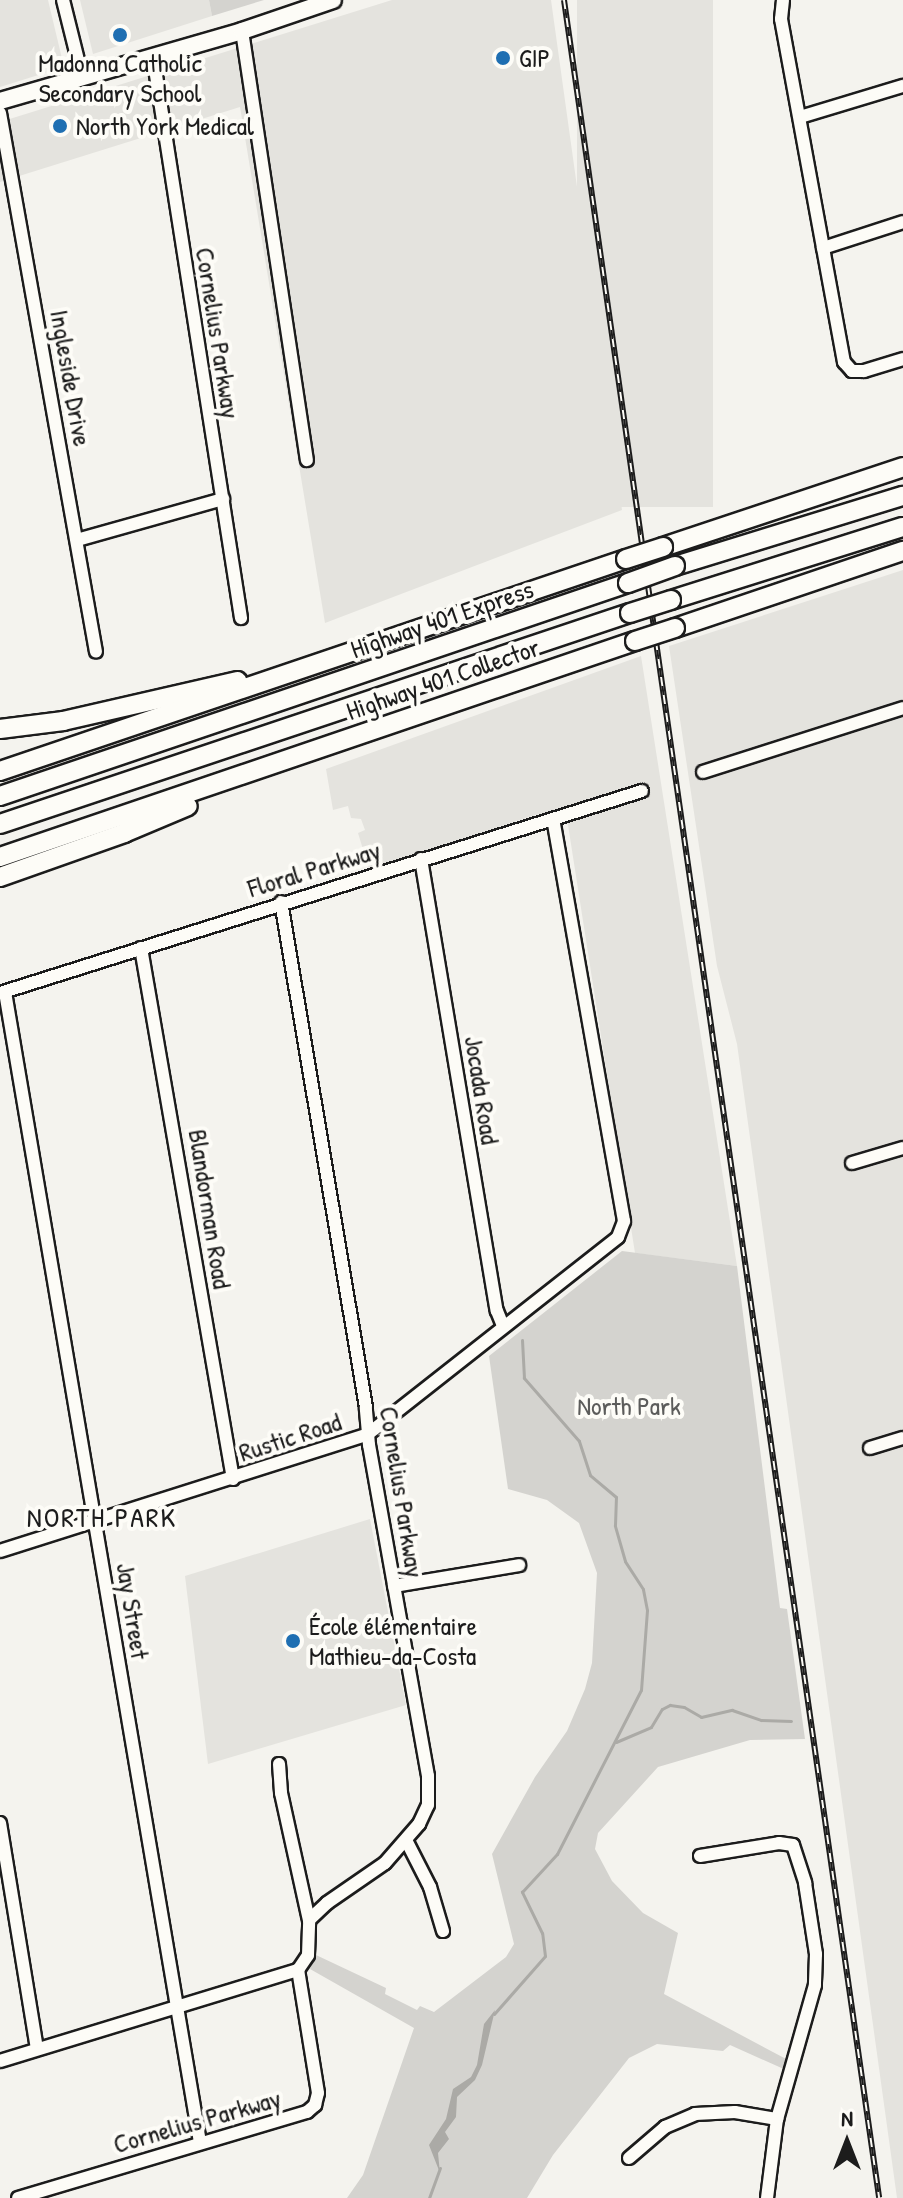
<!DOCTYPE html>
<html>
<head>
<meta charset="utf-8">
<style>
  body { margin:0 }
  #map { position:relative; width:903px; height:2198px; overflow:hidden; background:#f4f3ee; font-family:"Patrick Hand",sans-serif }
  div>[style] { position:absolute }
  .built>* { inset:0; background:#e4e3de; transform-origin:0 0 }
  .green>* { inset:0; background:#d4d3cf }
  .water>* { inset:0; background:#abaaa6 }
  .stream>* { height:3px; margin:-1.5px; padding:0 1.5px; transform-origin:1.5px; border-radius:1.5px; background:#abaaa6 }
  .roads { filter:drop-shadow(2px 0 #1c1c1c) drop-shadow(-2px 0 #1c1c1c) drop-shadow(0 2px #1c1c1c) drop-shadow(0 -2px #1c1c1c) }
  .minor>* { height:12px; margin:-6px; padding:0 6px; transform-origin:6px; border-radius:6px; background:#fdfcf7 }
  .major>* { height:16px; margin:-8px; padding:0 8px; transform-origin:8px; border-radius:8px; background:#fdfcf7 }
  .highway>* { height:18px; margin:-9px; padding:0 9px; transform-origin:9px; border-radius:9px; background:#fdfcf7 }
  .rail>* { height:6px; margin-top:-3px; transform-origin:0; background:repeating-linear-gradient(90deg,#fdfcf7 0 9px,#1c1c1c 0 18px); box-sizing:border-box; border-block:2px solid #1c1c1c }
  .bridges { filter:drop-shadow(2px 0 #1c1c1c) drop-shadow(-2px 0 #1c1c1c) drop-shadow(0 2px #1c1c1c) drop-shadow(0 -2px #1c1c1c) }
  .highway-bridge>* { height:18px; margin:-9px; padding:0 9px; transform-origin:9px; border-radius:9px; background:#fdfcf7 }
  .dots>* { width:22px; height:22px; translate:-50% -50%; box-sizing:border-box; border:4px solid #fdfcf7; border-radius:50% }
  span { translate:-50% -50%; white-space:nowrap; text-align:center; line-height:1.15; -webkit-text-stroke:8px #fdfcf7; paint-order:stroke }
  .poi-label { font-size:26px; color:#1c1c1c }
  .left { translate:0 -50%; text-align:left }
  .street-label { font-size:26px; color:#1c1c1c }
  .park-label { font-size:26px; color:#5c5c5b }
  .neighbourhood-label { font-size:28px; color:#1c1c1c; letter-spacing:2px }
  .north { position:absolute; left:807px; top:2102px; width:80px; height:80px; -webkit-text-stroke:6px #fdfcf7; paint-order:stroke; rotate:0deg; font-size:22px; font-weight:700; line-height:32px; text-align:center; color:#1c1c1c }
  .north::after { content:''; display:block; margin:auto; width:28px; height:36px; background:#1c1c1c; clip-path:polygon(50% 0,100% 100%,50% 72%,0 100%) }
</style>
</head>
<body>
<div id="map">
  <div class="built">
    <div style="clip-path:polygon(0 0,48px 0,64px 67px,0 87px)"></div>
    <div style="clip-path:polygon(80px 0,209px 0,212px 16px,93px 54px)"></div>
    <div style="clip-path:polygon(392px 0,551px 0,622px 510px,325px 623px,240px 107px,0 182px,0 122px)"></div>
    <div style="left:577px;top:0;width:136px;height:507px"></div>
    <div style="clip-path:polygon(903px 570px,903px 2198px,897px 2198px,737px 1044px,717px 966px,669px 646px)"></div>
    <div style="clip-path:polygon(641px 656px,737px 1266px,635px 1253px,568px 825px,561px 813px,539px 814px,369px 869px,358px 833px,365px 830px,361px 819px,351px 818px,348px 806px,333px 810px,326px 769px)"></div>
    <div style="clip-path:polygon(370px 1519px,406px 1705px,208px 1764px,185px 1576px)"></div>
  </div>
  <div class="green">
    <div style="clip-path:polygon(209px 0,264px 0,212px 16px)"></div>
    <div style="clip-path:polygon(622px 1251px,737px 1266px,780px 1608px,787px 1609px,805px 1739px,750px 1740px,658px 1767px,598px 1833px,595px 1849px,612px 1881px,643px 1913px,678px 1933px,664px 1994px,788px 2060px,786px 2070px,730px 2045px,723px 2051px,657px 2044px,629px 2058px,553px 2155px,527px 2198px,347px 2198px,363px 2175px,414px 2028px,310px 1969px,316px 1955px,386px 1988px,385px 1994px,417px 2010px,420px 2006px,434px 2012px,506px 1957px,514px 1944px,492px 1854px,535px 1777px,567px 1731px,585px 1689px,592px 1663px,597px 1573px,579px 1523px,547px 1500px,508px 1489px,489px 1356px)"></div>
  </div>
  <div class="water">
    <div style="clip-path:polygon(495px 2010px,482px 2065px,475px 2080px,457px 2097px,456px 2117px,445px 2132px,449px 2139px,438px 2153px,440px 2173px,429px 2145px,446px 2119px,453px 2089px,471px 2077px,477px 2065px,484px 2024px)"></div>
  </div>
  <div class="stream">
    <div style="left:616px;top:1742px;width:38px;rotate:-23deg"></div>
    <div style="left:651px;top:1727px;width:21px;rotate:-59deg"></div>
    <div style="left:662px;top:1709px;width:9px;rotate:-27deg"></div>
    <div style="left:670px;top:1705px;width:14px;rotate:8deg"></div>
    <div style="left:684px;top:1707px;width:20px;rotate:30deg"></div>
    <div style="left:701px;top:1717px;width:32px;rotate:-13deg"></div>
    <div style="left:732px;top:1710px;width:31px;rotate:19deg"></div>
    <div style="left:761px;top:1720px;width:30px;rotate:2deg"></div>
    <div style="left:494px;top:2014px;width:77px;rotate:-48.7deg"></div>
    <div style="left:545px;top:1956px;width:23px;rotate:-97deg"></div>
    <div style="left:542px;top:1933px;width:46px;rotate:-116deg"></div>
    <div style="left:522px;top:1892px;width:52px;rotate:-47.4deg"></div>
    <div style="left:557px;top:1854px;width:184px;rotate:-62.9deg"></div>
    <div style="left:641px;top:1690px;width:80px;rotate:-85.7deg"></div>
    <div style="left:647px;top:1610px;width:21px;rotate:-101deg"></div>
    <div style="left:643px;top:1589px;width:33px;rotate:-123deg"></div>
    <div style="left:625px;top:1561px;width:37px;rotate:-106deg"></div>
    <div style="left:615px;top:1525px;width:28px;rotate:-88deg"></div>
    <div style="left:616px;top:1497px;width:34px;rotate:-140deg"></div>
    <div style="left:590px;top:1475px;width:36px;rotate:-108deg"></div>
    <div style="left:579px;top:1441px;width:84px;rotate:-131.1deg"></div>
    <div style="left:524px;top:1378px;width:38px;rotate:-93deg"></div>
    <div style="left:429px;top:2198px;width:32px;rotate:-70deg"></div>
  </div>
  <div class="roads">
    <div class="minor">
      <div style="left:63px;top:0;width:78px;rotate:76deg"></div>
      <div style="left:783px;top:0;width:19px;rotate:96deg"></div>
      <div style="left:781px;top:19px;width:349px;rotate:79.6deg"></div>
      <div style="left:844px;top:362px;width:12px;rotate:48deg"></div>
      <div style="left:852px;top:371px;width:12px"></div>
      <div style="left:864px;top:371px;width:41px;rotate:-17.1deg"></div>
      <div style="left:242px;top:31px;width:434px;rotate:81.4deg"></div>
      <div style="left:153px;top:56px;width:569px;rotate:81.1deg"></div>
      <div style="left:0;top:113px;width:547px;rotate:79.9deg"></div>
      <div style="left:800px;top:117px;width:108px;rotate:-16.8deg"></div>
      <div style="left:823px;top:248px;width:84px;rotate:-18deg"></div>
      <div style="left:77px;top:540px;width:152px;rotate:-15.7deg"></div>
      <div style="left:703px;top:772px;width:210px;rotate:-17.7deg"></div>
      <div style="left:421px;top:859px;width:458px;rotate:80.5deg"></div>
      <div style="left:497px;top:1311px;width:16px;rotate:68deg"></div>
      <div style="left:141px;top:948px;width:539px;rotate:80.17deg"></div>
      <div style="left:5px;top:992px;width:1167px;rotate:80.38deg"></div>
      <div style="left:0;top:993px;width:673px;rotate:-17.47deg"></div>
      <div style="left:852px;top:1163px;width:53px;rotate:-16.4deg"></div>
      <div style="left:870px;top:1448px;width:34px;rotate:-17deg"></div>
      <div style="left:0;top:1551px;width:386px;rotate:-17.6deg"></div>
      <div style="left:368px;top:1434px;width:318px;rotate:-38.2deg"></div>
      <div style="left:618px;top:1237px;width:17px;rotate:-69deg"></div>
      <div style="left:624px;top:1221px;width:407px;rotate:-100deg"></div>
      <div style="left:394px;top:1586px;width:127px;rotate:-9.5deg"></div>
      <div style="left:279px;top:1764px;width:29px;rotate:86deg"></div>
      <div style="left:281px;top:1793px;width:130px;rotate:77.6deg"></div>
      <div style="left:0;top:1823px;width:229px;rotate:80.7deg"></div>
      <div style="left:406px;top:1840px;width:53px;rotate:62.9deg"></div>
      <div style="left:430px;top:1887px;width:46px;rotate:73.5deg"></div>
      <div style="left:700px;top:1856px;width:80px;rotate:-9.3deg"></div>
      <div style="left:779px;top:1843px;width:14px;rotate:8deg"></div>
      <div style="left:793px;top:1845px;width:40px;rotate:72deg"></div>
      <div style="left:805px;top:1883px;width:72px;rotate:81.2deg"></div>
      <div style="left:816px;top:1954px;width:31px;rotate:92deg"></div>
      <div style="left:815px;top:1985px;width:139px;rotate:105.8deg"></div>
      <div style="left:777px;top:2119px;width:80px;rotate:97.2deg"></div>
      <div style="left:0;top:2061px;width:312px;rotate:-17deg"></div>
      <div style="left:629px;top:2158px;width:48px;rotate:-40.7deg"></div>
      <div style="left:665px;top:2127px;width:33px;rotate:-23deg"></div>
      <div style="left:695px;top:2114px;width:40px;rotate:-2.9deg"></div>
      <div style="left:735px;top:2112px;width:43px;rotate:9.5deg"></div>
      <div style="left:18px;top:2198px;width:302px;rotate:-16.6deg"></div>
      <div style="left:307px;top:2112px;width:11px;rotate:-41deg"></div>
      <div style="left:315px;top:2105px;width:12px;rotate:-76deg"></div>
      <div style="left:318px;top:2093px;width:125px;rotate:-99.2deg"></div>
      <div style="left:298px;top:1970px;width:18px;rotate:-56deg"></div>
      <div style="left:308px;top:1955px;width:35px;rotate:-88deg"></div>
      <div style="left:309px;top:1920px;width:25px;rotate:-43deg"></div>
      <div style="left:327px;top:1903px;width:70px;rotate:-34.6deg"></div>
      <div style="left:385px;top:1863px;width:52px;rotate:-48.9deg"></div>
      <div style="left:419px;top:1824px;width:21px;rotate:-65deg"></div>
      <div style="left:428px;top:1805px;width:29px;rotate:-90deg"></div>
      <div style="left:428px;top:1776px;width:336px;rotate:-100.1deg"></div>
      <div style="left:369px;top:1445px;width:38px;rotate:-95deg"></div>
      <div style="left:366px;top:1407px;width:512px;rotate:-99.55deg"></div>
    </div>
    <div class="major">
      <div style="left:0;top:101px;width:252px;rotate:-16.1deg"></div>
      <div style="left:242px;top:31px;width:96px;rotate:-18.8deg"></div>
    </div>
    <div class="highway">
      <div style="left:663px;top:547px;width:253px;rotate:-18.4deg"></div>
      <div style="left:675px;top:566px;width:239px;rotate:-17.1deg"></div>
      <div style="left:671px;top:600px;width:243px;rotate:-17.5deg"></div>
      <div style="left:675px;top:628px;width:241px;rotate:-18.7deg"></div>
      <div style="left:0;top:729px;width:64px;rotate:-7.2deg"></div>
      <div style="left:63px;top:721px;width:179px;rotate:-12.9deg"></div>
      <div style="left:0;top:771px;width:661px;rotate:-18.71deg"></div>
      <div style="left:0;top:796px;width:663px;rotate:-18.74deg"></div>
      <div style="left:0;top:824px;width:664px;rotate:-18.52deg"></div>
      <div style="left:0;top:857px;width:671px;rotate:-18.79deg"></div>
      <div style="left:0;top:877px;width:132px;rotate:-19.5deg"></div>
      <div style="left:124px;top:833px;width:69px;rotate:-22.9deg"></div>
    </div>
  </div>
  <div class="rail">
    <div style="left:564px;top:0;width:2220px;rotate:81.84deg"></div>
  </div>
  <div class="bridges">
    <div class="highway-bridge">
      <div style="left:626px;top:559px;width:39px;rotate:-18deg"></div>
      <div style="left:628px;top:583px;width:50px;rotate:-19.9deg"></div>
      <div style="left:630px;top:613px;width:43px;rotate:-17.6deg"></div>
      <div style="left:635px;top:641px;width:42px;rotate:-18deg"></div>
    </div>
  </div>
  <div class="dots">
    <div style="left:120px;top:35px;background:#1f6fb2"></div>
    <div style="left:503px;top:58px;background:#1f6fb2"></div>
    <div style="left:60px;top:126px;background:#1f6fb2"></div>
    <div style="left:293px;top:1641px;background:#1f6fb2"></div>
  </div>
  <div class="poi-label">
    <span class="left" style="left:519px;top:58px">GIP</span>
    <span style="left:120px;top:78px">Madonna Catholic<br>Secondary School</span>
    <span class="left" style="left:76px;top:126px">North York Medical</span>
    <span class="left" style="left:309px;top:1641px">École élémentaire<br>Mathieu-da-Costa</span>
  </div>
  <div class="street-label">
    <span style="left:218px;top:333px;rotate:81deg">Cornelius Parkway</span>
    <span style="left:71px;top:378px;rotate:80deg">Ingleside Drive</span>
    <span style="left:442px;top:619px;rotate:-19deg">Highway 401 Express</span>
    <span style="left:443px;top:679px;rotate:-19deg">Highway 401 Collector</span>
    <span style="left:314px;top:869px;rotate:-17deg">Floral Parkway</span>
    <span style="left:482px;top:1090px;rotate:81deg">Jocada Road</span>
    <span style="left:210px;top:1209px;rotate:81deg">Blandorman Road</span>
    <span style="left:290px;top:1437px;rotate:-18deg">Rustic Road</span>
    <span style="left:402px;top:1492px;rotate:81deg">Cornelius Parkway</span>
    <span style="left:133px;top:1611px;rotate:81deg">Jay Street</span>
    <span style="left:197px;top:2121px;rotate:-16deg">Cornelius Parkway</span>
  </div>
  <div class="park-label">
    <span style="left:629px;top:1406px">North Park</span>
  </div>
  <div class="neighbourhood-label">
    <span style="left:102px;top:1517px">NORTH PARK</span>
  </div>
  <div class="north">N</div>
</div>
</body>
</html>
